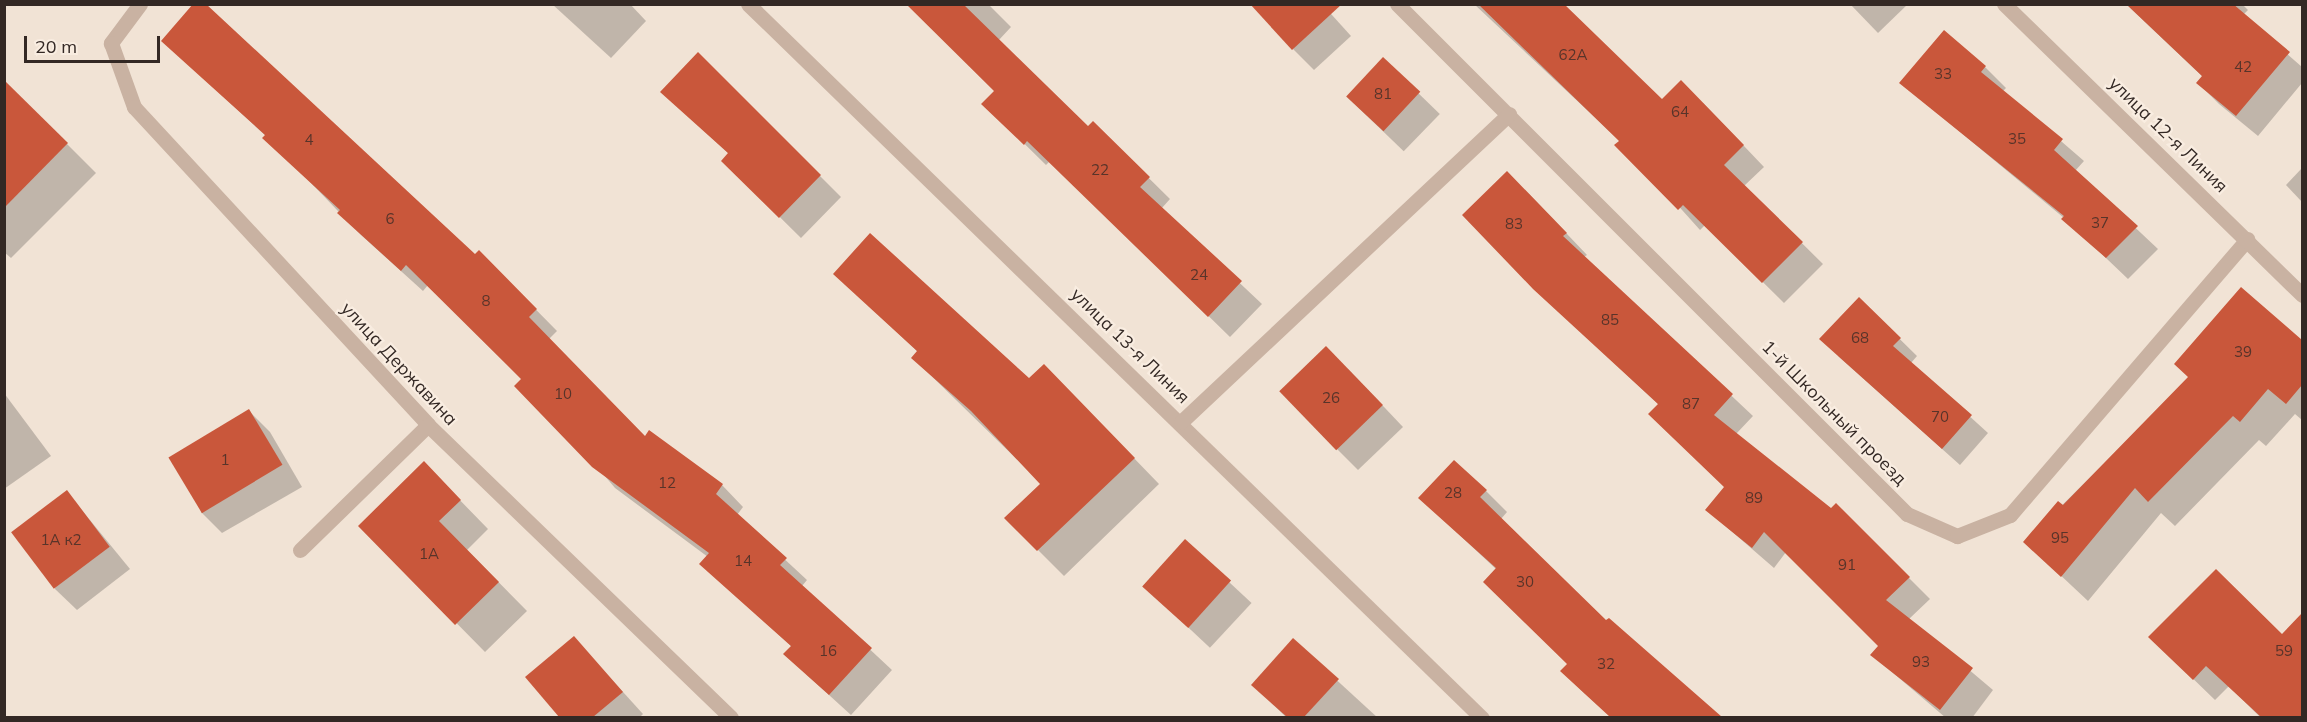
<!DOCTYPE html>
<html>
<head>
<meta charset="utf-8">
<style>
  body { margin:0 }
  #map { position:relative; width:2307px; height:722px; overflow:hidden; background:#f1e3d5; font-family:Mulish,sans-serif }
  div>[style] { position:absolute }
  .shadow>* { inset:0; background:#0003; transform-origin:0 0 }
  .building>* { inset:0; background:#c9573b; transform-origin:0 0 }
  .lane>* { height:15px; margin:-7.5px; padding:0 7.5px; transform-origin:7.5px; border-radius:7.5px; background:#c9b2a2 }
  span { translate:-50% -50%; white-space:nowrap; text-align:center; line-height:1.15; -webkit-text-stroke:4.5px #f9ede1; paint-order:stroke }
  .number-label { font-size:15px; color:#58342a }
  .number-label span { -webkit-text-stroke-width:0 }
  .street-label { font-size:18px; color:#332824 }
  .frame { position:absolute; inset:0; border:6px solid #332824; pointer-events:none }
  .scale { position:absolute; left:24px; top:36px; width:136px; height:27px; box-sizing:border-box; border:3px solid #332824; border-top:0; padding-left:8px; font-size:18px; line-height:21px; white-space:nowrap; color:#332824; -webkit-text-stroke:4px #f9ede1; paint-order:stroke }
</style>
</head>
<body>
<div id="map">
  <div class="shadow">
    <div style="clip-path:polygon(552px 4px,630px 4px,646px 21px,611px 58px)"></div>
    <div style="clip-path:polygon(908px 4px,988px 4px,1011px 27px,998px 41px,1088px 129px,1093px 123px,1170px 199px,1161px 209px,1262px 304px,1230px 337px,1050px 161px,1046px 165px,984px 104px,996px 91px)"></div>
    <div style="clip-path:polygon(1322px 4px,1351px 36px,1314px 70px,1293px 49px)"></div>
    <div style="clip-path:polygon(1474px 4px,1553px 4px,1662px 101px,1703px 103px,1764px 167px,1744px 186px,1823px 264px,1784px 303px,1705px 225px,1700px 230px,1620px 141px)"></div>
    <div style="clip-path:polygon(1850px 4px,1908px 4px,1878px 33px)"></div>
    <div style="clip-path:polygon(2126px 4px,2242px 4px,2248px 10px,2243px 15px,2302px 67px,2302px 83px,2258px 136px,2219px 104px,2198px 83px,2203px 77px)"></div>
    <div style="clip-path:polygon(163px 41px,475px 256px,479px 252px,557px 331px,549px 339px,645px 438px,650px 432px,722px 485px,743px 507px,737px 515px,807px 580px,802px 586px,892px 670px,851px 715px,807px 675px,792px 647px,702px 564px,708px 557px,615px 488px,523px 379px,428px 285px,423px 291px,360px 234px,266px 136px)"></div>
    <div style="clip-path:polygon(698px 54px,841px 197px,801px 238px,723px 161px,729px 154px,662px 92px)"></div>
    <div style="left:1383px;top:59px;width:79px;height:52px;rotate:44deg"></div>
    <div style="clip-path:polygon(1985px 67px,2006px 88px,2003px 91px,2084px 161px,2075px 171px,2158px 249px,2128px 279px,2064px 218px,1901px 83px)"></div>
    <div style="clip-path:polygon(5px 82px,96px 173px,11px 258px,4px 252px)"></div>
    <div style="clip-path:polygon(2302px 168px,2302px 202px,2286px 185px)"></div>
    <div style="clip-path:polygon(1529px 194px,1587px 255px,1584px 257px,1753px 416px,1736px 434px,1831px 510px,1836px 505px,1930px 599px,1909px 619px,1993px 690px,1972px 718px,1946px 718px,1872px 655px,1880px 646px,1786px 552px,1774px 568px,1707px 510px,1726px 487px,1659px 405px,1534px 288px)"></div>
    <div style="clip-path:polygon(835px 274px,1029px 380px,1070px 392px,1159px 484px,1064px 576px,1006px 518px,1042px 484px,913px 358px,918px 352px)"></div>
    <div style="clip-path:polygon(2241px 289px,2302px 342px,2302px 420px,2295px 414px,2266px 446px,2259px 440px,2175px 526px,2161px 513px,2088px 601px,2025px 542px,2190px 378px)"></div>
    <div style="clip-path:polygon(1859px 299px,1917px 356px,1911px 363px,1988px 433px,1960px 465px,1838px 356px)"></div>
    <div style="clip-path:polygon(1348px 369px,1403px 427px,1358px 470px,1337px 449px)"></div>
    <div style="clip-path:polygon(4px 393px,51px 456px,4px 489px)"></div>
    <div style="clip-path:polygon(249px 411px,270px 432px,302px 487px,222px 533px,201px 512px)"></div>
    <div style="clip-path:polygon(1486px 491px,1507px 512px,1501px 519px,1606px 623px,1609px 620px,1721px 718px,1612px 718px,1583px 692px,1562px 671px,1569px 664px,1497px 570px,1420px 498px)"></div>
    <div style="clip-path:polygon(67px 492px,130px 569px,77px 610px,55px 589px)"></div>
    <div style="clip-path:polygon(452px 492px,488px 529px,467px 550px,527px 611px,485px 652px,361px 526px)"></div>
    <div style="left:1185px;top:541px;width:91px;height:61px;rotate:43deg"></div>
    <div style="clip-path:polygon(2302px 615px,2302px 718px,2261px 718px,2229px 686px,2215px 700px,2150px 637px,2282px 636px)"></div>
    <div style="clip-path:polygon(574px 638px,643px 714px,639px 718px,561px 718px,527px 677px)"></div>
    <div style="clip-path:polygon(1293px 640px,1378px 718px,1287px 718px,1253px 685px)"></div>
  </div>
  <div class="building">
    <div style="clip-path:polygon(193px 4px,206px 4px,475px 254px,479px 250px,537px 309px,529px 317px,645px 436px,649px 430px,723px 484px,716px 494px,787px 558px,780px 565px,872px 648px,829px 695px,783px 654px,791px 646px,699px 564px,709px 553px,592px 467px,514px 386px,521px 379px,406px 265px,401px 271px,337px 213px,340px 210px,262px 138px,265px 135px,161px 41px)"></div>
    <div style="clip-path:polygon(906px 4px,963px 4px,1088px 126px,1093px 121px,1150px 177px,1140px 187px,1242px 281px,1208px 317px,1027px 141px,1024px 145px,981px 104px,994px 91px)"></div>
    <div style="clip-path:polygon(1250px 4px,1342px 4px,1292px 50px)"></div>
    <div style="clip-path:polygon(1478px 4px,1564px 4px,1662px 99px,1681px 80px,1744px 145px,1724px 165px,1803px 242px,1762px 283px,1683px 205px,1678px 210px,1614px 145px,1619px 141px)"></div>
    <div style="clip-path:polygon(2126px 4px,2233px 4px,2290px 52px,2236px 116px,2196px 83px,2202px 76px)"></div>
    <div style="clip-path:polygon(1944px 30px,1986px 66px,1981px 72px,2063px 139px,2054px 150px,2138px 226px,2106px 258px,2061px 219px,2064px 216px,1899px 83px)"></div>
    <div style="clip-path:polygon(698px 52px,821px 175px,779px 218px,721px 161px,728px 153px,660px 92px)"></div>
    <div style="left:1383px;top:57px;width:51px;height:54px;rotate:43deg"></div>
    <div style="clip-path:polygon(4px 80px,68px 143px,4px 208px)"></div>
    <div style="clip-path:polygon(1507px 171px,1567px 233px,1563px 236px,1733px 394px,1714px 415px,1831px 508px,1836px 503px,1910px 577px,1886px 600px,1973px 668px,1940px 710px,1870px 655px,1878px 646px,1764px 532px,1752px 548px,1705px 510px,1724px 487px,1648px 414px,1658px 404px,1533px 289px,1462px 215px)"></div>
    <div style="clip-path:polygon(870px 233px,1029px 378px,1044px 364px,1135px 458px,1037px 551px,1004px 518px,1040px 484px,971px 411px,911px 358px,917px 351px,833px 274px)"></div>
    <div style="clip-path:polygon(2241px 287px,2302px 340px,2302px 385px,2286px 404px,2268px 389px,2240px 422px,2233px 416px,2148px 502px,2135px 488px,2061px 577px,2023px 542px,2058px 501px,2063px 505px,2188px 377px,2174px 364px)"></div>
    <div style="clip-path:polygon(1859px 297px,1901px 338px,1893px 346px,1972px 415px,1942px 449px,1819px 339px)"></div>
    <div style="left:1326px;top:346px;width:82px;height:65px;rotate:46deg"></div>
    <div style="left:249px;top:409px;width:65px;height:94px;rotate:59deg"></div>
    <div style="clip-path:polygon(1454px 460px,1487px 490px,1480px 497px,1606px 620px,1609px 618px,1722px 717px,1610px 717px,1560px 671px,1567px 664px,1483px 582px,1496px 568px,1418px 498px)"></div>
    <div style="clip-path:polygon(424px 461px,461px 500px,439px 521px,499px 582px,455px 625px,358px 526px)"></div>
    <div style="left:67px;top:490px;width:71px;height:70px;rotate:53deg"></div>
    <div style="left:1185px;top:539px;width:62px;height:64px;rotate:42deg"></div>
    <div style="clip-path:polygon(2216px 569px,2282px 634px,2302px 613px,2302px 717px,2261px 717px,2206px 666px,2193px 680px,2148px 637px)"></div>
    <div style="clip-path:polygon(574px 636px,623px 692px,593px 717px,559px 717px,525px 677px)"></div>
    <div style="clip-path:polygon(1293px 638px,1339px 679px,1304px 717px,1287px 717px,1251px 685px)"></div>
  </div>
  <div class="lane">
    <div style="left:140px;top:4px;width:49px;rotate:126.6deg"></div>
    <div style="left:111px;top:43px;width:68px;rotate:70.2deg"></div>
    <div style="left:134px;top:107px;width:433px;rotate:47.2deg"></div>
    <div style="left:428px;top:425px;width:421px;rotate:44deg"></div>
    <div style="left:748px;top:4px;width:1024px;rotate:44.21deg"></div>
    <div style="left:1397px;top:4px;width:721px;rotate:45deg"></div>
    <div style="left:1907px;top:514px;width:55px;rotate:23.7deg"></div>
    <div style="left:1957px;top:536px;width:57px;rotate:-21.6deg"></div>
    <div style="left:2010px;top:515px;width:364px;rotate:-49.3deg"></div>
    <div style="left:2004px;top:4px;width:417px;rotate:44.3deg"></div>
    <div style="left:1181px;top:422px;width:450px;rotate:-43.2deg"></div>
    <div style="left:300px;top:550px;width:179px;rotate:-44.3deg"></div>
  </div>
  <div class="number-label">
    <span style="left:1573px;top:55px">62А</span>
    <span style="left:2243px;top:67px">42</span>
    <span style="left:1943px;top:74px">33</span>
    <span style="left:1383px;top:94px">81</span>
    <span style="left:1680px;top:112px">64</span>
    <span style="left:2017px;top:139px">35</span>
    <span style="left:309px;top:140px">4</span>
    <span style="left:1100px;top:170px">22</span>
    <span style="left:390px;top:219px">6</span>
    <span style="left:2100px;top:223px">37</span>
    <span style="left:1514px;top:224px">83</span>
    <span style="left:1199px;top:275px">24</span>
    <span style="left:486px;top:301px">8</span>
    <span style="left:1610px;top:320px">85</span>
    <span style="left:1860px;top:338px">68</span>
    <span style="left:2243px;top:352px">39</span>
    <span style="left:563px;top:394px">10</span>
    <span style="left:1331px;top:398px">26</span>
    <span style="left:1691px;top:404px">87</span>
    <span style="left:1940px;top:417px">70</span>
    <span style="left:225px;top:460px">1</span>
    <span style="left:667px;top:483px">12</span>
    <span style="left:1453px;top:493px">28</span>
    <span style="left:1754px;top:498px">89</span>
    <span style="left:2060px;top:538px">95</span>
    <span style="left:61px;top:540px">1А к2</span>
    <span style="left:429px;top:554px">1А</span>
    <span style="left:743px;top:561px">14</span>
    <span style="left:1847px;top:565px">91</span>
    <span style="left:1525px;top:582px">30</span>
    <span style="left:828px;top:651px">16</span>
    <span style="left:2284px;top:651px">59</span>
    <span style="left:1921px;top:662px">93</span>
    <span style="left:1606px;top:664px">32</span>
  </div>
  <div class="street-label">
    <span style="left:2168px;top:135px;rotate:44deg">улица 12-я Линия</span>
    <span style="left:1130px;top:346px;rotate:44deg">улица 13-я Линия</span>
    <span style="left:399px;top:364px;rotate:47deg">улица Державина</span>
    <span style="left:1834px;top:413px;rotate:45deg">1-й Школьный проезд</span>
  </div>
  <div class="frame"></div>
  <div class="scale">20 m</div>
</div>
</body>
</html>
